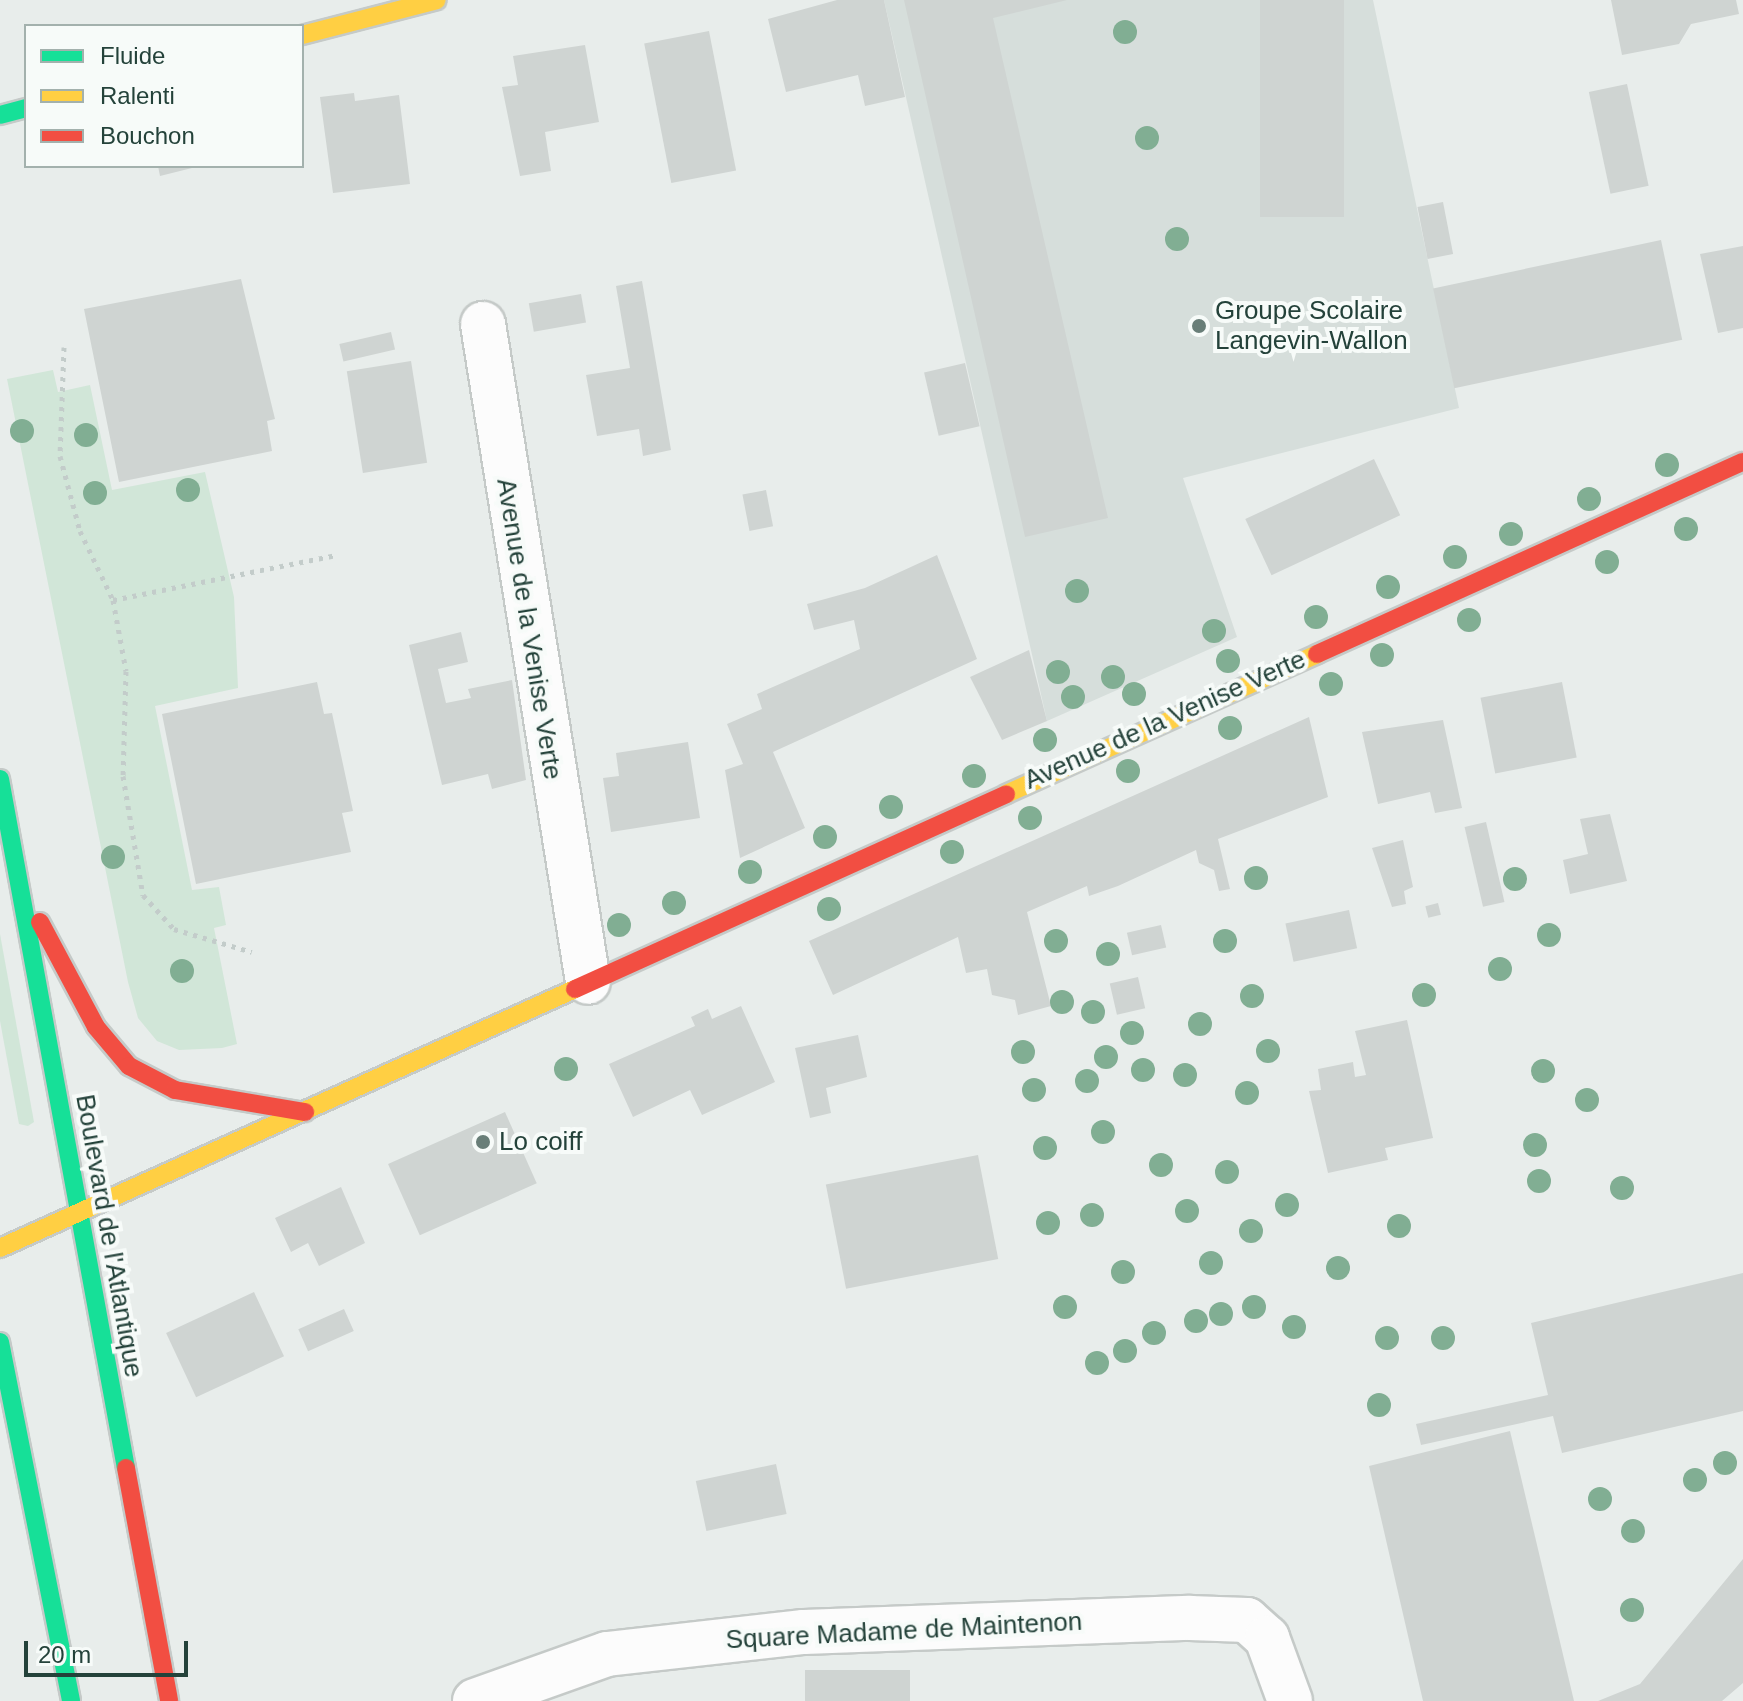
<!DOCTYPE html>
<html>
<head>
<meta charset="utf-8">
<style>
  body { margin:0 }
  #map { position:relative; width:1743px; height:1701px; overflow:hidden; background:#e8edeb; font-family:Helvetica,sans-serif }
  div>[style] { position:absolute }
  .built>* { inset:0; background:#d6dedb }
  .green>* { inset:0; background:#d1e6d8 }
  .building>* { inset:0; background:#cfd4d2; transform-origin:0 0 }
  .path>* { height:5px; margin-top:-2.5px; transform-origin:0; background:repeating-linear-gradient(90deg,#c3ccca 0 4px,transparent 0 10px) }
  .roads { filter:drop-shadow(2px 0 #c5cac8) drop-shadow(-2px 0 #c5cac8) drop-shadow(0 2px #c5cac8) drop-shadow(0 -2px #c5cac8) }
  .street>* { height:44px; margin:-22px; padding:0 22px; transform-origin:22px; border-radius:22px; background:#fcfcfc }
  .fast>* { height:18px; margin:-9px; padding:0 9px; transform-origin:9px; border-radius:9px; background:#16e098 }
  .slow>* { height:18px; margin:-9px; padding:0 9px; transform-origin:9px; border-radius:9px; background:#ffcf43 }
  .jam>* { height:18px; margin:-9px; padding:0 9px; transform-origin:9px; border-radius:9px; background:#f24e42 }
  .trees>* { width:24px; height:24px; margin:-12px; border-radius:50%; background:#81ae93 }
  .dots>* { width:22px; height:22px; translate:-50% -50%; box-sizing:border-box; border:4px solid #f7fbf9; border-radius:50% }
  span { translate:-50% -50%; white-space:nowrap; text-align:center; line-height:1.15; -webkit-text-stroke:8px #f7fbf9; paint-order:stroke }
  .poi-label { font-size:26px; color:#24423a }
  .left { translate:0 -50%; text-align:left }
  .street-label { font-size:26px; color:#24423a }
  .legend { position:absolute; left:24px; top:24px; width:280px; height:144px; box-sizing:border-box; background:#f7fbf9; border:2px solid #a3b1ad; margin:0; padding:10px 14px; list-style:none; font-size:24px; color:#24423a }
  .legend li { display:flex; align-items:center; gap:16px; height:40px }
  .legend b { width:40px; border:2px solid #a3b1ad }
  .scale { position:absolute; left:24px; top:1641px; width:164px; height:36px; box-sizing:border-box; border:4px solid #24423a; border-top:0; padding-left:10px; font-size:24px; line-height:28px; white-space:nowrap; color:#24423a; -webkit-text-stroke:6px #f7fbf9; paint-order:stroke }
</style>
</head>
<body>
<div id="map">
  <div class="built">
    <div style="clip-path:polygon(884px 0,1373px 0,1459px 408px,1183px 478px,1237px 637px,1047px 721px)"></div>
  </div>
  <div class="green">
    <div style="clip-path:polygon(53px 370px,58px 392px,90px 385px,112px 490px,205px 472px,234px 597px,238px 688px,155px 706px,192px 890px,219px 887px,226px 925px,214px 928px,237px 1044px,222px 1048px,179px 1050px,157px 1041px,138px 1018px,128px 982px,7px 379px)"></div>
    <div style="clip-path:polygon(0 934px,34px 1122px,28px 1126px,19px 1124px,0 1021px)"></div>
  </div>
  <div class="building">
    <div style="clip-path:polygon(837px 0,884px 0,905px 97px,865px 106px,858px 75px,786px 92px,768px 19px)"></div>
    <div style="clip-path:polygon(904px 0,1067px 0,993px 18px,1108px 518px,1025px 537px)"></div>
    <div style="left:1260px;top:0;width:84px;height:217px"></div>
    <div style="clip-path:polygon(1611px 0,1736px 0,1739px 14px,1691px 24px,1679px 44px,1622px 55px)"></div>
    <div style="left:709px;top:31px;width:142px;height:66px;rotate:79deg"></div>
    <div style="clip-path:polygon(585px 45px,599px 122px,545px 132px,551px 171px,520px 176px,502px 87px,518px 85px,513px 56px)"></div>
    <div style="left:1627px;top:84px;width:104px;height:39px;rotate:78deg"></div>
    <div style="clip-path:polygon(354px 93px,355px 101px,399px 95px,410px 184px,333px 193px,320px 97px)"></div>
    <div style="clip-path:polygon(158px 166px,196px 166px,196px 167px,160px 176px)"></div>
    <div style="left:1443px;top:202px;width:53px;height:26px;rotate:79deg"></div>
    <div style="left:1661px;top:240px;width:102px;height:233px;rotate:78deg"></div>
    <div style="clip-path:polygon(1743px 246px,1743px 328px,1718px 333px,1700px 254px)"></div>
    <div style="clip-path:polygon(241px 279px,275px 419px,267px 421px,272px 451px,119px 482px,84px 309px)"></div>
    <div style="clip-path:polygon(642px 281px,671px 450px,643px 456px,639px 429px,597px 436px,586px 375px,630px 368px,616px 286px)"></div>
    <div style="left:581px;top:294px;width:29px;height:53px;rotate:80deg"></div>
    <div style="left:391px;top:332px;width:18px;height:53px;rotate:77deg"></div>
    <div style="left:411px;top:361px;width:103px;height:65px;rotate:81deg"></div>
    <div style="left:965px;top:363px;width:65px;height:42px;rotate:77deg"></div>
    <div style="left:1374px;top:459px;width:62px;height:142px;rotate:65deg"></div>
    <div style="left:766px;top:490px;width:37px;height:24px;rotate:79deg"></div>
    <div style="clip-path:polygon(937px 555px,977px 659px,773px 752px,805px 828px,740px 858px,725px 770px,743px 764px,727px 724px,762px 709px,757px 694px,860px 649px,854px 620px,814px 630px,807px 604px,865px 588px)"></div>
    <div style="clip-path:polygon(461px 632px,468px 662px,438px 669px,446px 703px,471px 698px,468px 689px,512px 680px,526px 780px,492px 789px,488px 774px,442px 785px,409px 645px)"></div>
    <div style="clip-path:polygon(1029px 650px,1047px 721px,1002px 740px,970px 677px)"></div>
    <div style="clip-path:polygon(317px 682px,324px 714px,332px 713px,353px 811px,342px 813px,351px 852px,196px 884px,162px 714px)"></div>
    <div style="left:1562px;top:682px;width:77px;height:83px;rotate:79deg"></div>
    <div style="clip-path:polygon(1309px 717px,1328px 797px,1218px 839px,1230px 889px,1219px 891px,1214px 870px,1199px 863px,1196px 850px,1118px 886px,1089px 896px,1087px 886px,1027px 912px,1051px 1006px,1018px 1015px,1015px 1000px,992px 995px,987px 969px,966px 973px,958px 937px,833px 995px,809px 941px)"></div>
    <div style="clip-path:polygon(1443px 720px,1462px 808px,1435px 813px,1430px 792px,1378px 804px,1362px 732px)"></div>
    <div style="clip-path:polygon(688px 742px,700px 818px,611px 832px,603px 778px,619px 776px,616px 753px)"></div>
    <div style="clip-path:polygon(1610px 814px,1627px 881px,1570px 894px,1563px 860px,1588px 854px,1580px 819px)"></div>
    <div style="left:1486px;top:822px;width:82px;height:22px;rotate:77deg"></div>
    <div style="clip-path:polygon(1403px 840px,1413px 887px,1404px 891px,1406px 904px,1392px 907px,1372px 848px)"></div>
    <div style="left:1438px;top:903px;width:12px;height:13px;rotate:76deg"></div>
    <div style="left:1349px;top:910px;width:39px;height:65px;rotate:78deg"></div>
    <div style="left:1161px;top:925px;width:23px;height:35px;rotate:77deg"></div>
    <div style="left:1138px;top:977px;width:32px;height:29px;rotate:77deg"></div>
    <div style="clip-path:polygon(741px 1006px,775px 1082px,702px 1115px,690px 1090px,633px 1117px,609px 1064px,695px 1026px,691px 1017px,708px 1009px,712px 1019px)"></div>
    <div style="clip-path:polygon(1407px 1020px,1433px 1138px,1385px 1148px,1388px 1160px,1328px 1173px,1309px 1091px,1321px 1090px,1318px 1069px,1353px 1062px,1355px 1077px,1366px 1075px,1355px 1031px)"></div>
    <div style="clip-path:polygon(858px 1035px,867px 1077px,826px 1088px,831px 1113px,810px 1118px,795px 1048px)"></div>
    <div style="left:505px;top:1112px;width:78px;height:128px;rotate:66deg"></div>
    <div style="left:978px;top:1155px;width:106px;height:155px;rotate:79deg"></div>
    <div style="clip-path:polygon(341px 1187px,365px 1243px,319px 1266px,308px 1243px,291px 1252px,275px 1218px)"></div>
    <div style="clip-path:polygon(1743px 1273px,1743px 1411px,1562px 1453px,1553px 1416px,1421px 1445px,1416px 1424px,1548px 1395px,1531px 1323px)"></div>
    <div style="left:254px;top:1292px;width:71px;height:97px;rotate:65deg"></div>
    <div style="left:344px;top:1309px;width:24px;height:50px;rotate:66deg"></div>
    <div style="clip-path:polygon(1510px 1431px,1574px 1701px,1423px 1701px,1369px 1466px)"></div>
    <div style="left:776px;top:1464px;width:51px;height:82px;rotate:78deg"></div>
    <div style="clip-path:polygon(1743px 1559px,1743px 1683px,1722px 1701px,1598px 1701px,1640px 1684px)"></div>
    <div style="left:910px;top:1670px;width:31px;height:105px;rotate:90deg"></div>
  </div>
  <div class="path">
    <div style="left:64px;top:347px;width:109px;rotate:92.1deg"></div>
    <div style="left:60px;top:456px;width:78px;rotate:75.1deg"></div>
    <div style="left:80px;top:531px;width:76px;rotate:64.4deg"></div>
    <div style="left:113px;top:600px;width:72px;rotate:79.6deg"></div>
    <div style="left:126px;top:671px;width:105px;rotate:91.6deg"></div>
    <div style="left:123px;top:776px;width:121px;rotate:80.5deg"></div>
    <div style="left:143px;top:895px;width:46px;rotate:47.6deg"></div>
    <div style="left:174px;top:929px;width:81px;rotate:16.4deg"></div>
    <div style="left:113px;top:600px;width:228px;rotate:-11.4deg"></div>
  </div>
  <div class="roads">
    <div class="street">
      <div style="left:483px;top:324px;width:666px;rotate:80.93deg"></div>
      <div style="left:475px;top:1701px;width:140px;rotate:-19.6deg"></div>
      <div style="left:607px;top:1654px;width:198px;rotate:-6.4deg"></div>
      <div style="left:804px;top:1632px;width:386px;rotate:-2.1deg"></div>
      <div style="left:1190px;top:1618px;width:57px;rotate:2deg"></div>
      <div style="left:1247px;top:1620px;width:27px;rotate:42deg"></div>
      <div style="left:1267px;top:1638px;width:67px;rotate:69.9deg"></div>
    </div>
    <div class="fast">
      <div style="left:0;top:115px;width:27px;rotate:-15deg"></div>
      <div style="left:0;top:779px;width:700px;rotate:79.64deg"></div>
      <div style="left:0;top:1342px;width:366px;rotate:78.8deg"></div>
    </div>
    <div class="slow">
      <div style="left:302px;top:35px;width:139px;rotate:-14.5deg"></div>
      <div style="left:1006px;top:794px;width:341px;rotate:-24.2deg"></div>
      <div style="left:0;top:1248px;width:631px;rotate:-24.25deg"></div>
    </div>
    <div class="jam">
      <div style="left:1317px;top:654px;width:467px;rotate:-24.3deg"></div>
      <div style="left:40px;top:922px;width:119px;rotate:61.9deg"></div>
      <div style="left:96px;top:1027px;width:51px;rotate:49.8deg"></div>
      <div style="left:129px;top:1066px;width:52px;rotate:27.6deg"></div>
      <div style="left:175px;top:1090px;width:132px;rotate:9.6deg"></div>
      <div style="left:575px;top:989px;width:473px;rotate:-24.3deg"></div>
      <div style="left:126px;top:1468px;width:237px;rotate:79.5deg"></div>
    </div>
  </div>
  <div class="trees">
    <div style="left:1125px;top:32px"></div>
    <div style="left:1147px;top:138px"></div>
    <div style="left:1177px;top:239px"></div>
    <div style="left:22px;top:431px"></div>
    <div style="left:86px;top:435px"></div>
    <div style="left:1667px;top:465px"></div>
    <div style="left:188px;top:490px"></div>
    <div style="left:95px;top:493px"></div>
    <div style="left:1589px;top:499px"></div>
    <div style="left:1686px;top:529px"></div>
    <div style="left:1511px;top:534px"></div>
    <div style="left:1455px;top:557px"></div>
    <div style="left:1607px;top:562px"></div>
    <div style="left:1388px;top:587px"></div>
    <div style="left:1077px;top:591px"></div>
    <div style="left:1316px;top:617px"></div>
    <div style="left:1469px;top:620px"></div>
    <div style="left:1214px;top:631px"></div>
    <div style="left:1382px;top:655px"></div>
    <div style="left:1228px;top:661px"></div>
    <div style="left:1058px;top:672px"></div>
    <div style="left:1113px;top:677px"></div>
    <div style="left:1331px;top:684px"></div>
    <div style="left:1134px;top:694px"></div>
    <div style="left:1073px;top:697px"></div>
    <div style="left:1230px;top:728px"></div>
    <div style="left:1045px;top:740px"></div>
    <div style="left:1128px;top:771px"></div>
    <div style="left:974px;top:776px"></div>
    <div style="left:891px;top:807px"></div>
    <div style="left:1030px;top:818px"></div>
    <div style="left:825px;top:837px"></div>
    <div style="left:952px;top:852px"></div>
    <div style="left:113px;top:857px"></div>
    <div style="left:750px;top:872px"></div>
    <div style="left:1256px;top:878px"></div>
    <div style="left:1515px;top:879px"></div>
    <div style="left:674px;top:903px"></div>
    <div style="left:829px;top:909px"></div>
    <div style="left:619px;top:925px"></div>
    <div style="left:1549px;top:935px"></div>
    <div style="left:1056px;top:941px"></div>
    <div style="left:1225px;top:941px"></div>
    <div style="left:1108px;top:954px"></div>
    <div style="left:1500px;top:969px"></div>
    <div style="left:182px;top:971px"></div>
    <div style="left:1424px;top:995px"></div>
    <div style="left:1252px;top:996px"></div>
    <div style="left:1062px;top:1002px"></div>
    <div style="left:1093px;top:1012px"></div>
    <div style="left:1200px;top:1024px"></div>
    <div style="left:1132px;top:1033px"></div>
    <div style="left:1268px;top:1051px"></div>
    <div style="left:1023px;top:1052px"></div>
    <div style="left:1106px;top:1057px"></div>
    <div style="left:566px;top:1069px"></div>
    <div style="left:1143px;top:1070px"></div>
    <div style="left:1543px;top:1071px"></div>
    <div style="left:1185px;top:1075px"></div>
    <div style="left:1087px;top:1081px"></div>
    <div style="left:1034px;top:1090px"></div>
    <div style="left:1247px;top:1093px"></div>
    <div style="left:1587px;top:1100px"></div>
    <div style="left:1103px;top:1132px"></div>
    <div style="left:1535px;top:1145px"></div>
    <div style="left:1045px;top:1148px"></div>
    <div style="left:1161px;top:1165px"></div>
    <div style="left:1227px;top:1172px"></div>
    <div style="left:1539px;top:1181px"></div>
    <div style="left:1622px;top:1188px"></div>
    <div style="left:1287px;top:1205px"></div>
    <div style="left:1187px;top:1211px"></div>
    <div style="left:1092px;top:1215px"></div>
    <div style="left:1048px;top:1223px"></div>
    <div style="left:1399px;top:1226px"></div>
    <div style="left:1251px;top:1231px"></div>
    <div style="left:1211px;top:1263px"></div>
    <div style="left:1338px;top:1268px"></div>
    <div style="left:1123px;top:1272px"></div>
    <div style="left:1065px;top:1307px"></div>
    <div style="left:1254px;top:1307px"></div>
    <div style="left:1221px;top:1314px"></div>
    <div style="left:1196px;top:1321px"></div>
    <div style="left:1294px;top:1327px"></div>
    <div style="left:1154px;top:1333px"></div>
    <div style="left:1387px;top:1338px"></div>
    <div style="left:1443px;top:1338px"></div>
    <div style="left:1125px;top:1351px"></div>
    <div style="left:1097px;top:1363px"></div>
    <div style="left:1379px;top:1405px"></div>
    <div style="left:1725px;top:1463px"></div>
    <div style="left:1695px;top:1480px"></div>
    <div style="left:1600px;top:1499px"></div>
    <div style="left:1633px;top:1531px"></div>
    <div style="left:1632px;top:1610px"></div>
  </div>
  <div class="dots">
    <div style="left:1199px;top:326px;background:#697e78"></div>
    <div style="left:483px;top:1142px;background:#697e78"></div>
  </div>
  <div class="poi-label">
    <span class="left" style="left:1215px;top:326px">Groupe Scolaire<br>Langevin-Wallon</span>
    <span class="left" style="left:499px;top:1142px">Lo coiff</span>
  </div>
  <div class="street-label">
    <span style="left:529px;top:629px;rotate:81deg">Avenue de la Venise Verte</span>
    <span style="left:1165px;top:720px;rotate:-24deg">Avenue de la Venise Verte</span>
    <span style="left:109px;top:1236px;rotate:80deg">Boulevard de l'Atlantique</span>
    <span style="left:904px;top:1631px;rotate:-3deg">Square Madame de Maintenon</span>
  </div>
  <ul class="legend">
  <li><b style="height:10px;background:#16e098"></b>Fluide</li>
  <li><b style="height:10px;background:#ffcf43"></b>Ralenti</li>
  <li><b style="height:10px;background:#f24e42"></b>Bouchon</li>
  </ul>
  <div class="scale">20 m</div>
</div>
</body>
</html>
